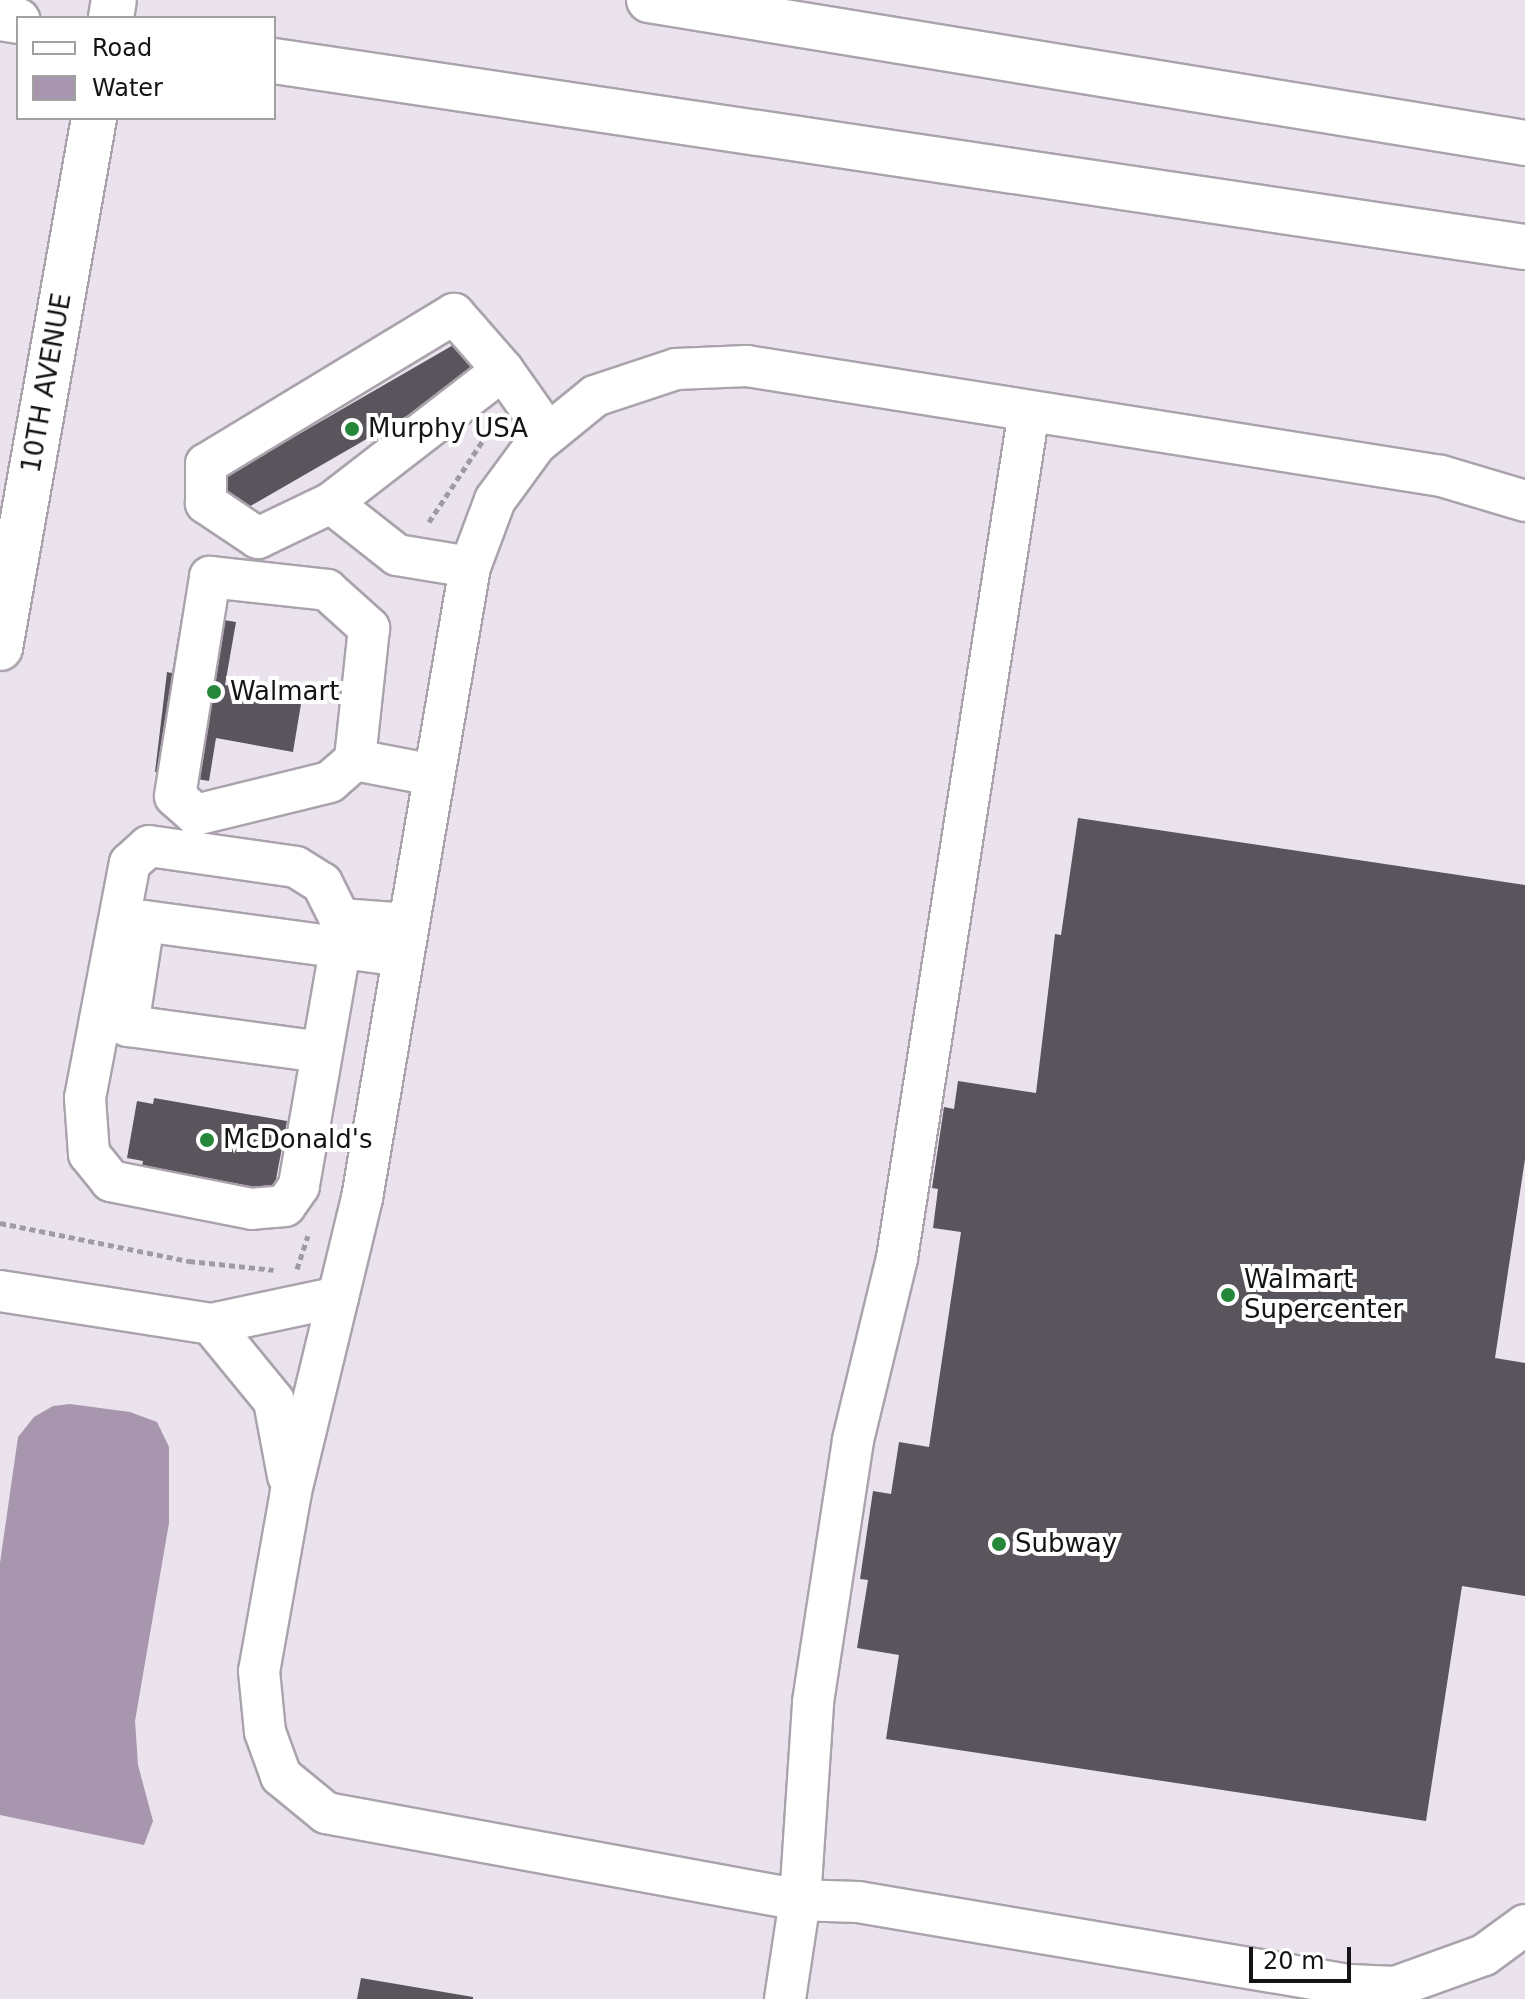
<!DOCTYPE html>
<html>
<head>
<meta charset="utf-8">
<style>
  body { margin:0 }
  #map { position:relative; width:1525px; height:1999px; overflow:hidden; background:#eae3ed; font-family:"DejaVu Sans",sans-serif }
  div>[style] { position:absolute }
  .water>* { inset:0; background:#a896ae }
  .building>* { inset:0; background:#5a545c; transform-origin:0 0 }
  .path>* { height:5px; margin-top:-2.5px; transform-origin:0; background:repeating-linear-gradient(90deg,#a09aa2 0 6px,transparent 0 10px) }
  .roads { filter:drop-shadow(2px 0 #aaa3ac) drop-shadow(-2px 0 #aaa3ac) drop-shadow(0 2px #aaa3ac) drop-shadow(0 -2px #aaa3ac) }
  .minor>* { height:40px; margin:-20px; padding:0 20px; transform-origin:20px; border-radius:20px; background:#fff }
  .major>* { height:44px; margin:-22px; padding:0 22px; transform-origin:22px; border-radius:22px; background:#fff }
  .highway>* { height:44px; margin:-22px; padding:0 22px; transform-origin:22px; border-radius:22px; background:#fff }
  .dots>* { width:22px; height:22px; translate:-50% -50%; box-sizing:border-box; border:4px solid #fff; border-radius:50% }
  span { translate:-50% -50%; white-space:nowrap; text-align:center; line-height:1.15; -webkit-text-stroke:8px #fff; paint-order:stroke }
  .street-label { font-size:26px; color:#161316 }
  .poi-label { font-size:26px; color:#161316 }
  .left { translate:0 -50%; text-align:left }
  .legend { position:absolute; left:16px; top:16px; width:260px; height:104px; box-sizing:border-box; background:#fff; border:2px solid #a2a1a2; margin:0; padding:10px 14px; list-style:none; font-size:24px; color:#161316 }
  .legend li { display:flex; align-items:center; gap:16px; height:40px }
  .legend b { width:40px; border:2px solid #a2a1a2 }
  .scale { position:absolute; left:1249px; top:1947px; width:102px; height:36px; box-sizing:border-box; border:4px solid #161316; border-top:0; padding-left:10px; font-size:24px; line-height:28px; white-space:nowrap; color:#161316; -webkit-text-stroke:6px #fff; paint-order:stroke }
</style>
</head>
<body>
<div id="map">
  <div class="water">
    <div style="clip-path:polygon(70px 1404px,130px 1412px,157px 1422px,169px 1447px,169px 1523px,135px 1721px,138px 1765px,153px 1821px,144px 1845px,0 1815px,0 1563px,18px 1437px,34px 1417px,53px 1406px)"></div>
  </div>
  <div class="building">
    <div style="left:462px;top:340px;width:38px;height:284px;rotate:60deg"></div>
    <div style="clip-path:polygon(182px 613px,236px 622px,225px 685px,302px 698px,293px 752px,216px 738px,209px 781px,155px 772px,167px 672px,172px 673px)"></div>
    <div style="clip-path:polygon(1078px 818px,1525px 885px,1525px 1159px,1495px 1358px,1525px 1363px,1525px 1596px,1462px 1586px,1426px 1821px,886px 1739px,899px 1655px,857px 1648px,868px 1580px,860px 1579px,873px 1491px,891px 1494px,899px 1442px,929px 1447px,961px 1232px,933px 1228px,938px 1189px,932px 1188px,944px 1107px,954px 1109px,958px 1081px,1036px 1093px,1055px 934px,1061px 935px)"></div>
    <div style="clip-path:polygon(154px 1098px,287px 1121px,274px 1190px,233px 1183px,232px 1189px,141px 1173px,143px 1161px,127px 1158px,137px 1101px,153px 1104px)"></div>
    <div style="clip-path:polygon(361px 1978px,473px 1997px,473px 1999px,357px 1999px)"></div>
  </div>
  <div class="path">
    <div style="left:429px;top:522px;width:109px;rotate:-56.6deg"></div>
    <div style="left:0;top:1223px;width:193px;rotate:11.4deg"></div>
    <div style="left:189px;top:1261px;width:85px;rotate:6deg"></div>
    <div style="left:297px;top:1269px;width:35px;rotate:-72deg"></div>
  </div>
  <div class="roads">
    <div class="minor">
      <div style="left:1525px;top:501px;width:88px;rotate:-163.4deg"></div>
      <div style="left:1441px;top:476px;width:703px;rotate:-170.99deg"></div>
      <div style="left:747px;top:366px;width:71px;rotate:177.6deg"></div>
      <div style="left:676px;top:369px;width:85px;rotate:161.6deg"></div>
      <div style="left:595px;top:396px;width:76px;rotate:140.9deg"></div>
      <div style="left:536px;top:444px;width:69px;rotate:126.2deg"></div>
      <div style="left:495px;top:500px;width:72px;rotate:110.5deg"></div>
      <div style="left:470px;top:567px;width:640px;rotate:99.71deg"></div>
      <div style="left:362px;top:1198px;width:302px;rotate:103.6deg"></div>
      <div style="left:291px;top:1492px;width:182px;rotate:100.1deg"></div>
      <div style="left:259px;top:1671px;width:61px;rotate:84.4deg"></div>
      <div style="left:265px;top:1732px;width:47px;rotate:70deg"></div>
      <div style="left:281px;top:1776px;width:58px;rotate:39.4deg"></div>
      <div style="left:326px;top:1813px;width:482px;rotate:10.4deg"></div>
      <div style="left:800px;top:1900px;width:58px;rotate:2deg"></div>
      <div style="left:858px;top:1902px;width:499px;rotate:9.6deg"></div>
      <div style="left:1350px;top:1985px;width:45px;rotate:2.5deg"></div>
      <div style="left:1395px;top:1987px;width:95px;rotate:-19.8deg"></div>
      <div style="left:1484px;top:1955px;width:51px;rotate:-36.2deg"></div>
      <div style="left:331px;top:503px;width:81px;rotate:154.4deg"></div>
      <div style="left:258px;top:538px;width:63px;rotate:-146.1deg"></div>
      <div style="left:206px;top:503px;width:39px;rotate:-90deg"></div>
      <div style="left:206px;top:464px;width:290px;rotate:-31.2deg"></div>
      <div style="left:454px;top:314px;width:74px;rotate:48.8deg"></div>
      <div style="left:470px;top:567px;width:74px;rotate:-170.7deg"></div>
      <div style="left:397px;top:555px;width:84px;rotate:-141.8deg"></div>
      <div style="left:331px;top:503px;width:217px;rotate:-37.7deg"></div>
      <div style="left:503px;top:370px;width:78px;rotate:54.9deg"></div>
      <div style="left:210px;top:577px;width:118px;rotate:6.3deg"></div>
      <div style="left:327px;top:590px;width:57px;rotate:42.1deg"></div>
      <div style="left:369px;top:628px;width:133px;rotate:96.1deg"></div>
      <div style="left:355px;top:760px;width:33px;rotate:139deg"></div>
      <div style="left:330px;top:782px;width:138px;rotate:166.2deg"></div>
      <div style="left:196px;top:815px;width:28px;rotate:-138deg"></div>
      <div style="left:175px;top:796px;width:222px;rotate:-80.9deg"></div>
      <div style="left:355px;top:760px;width:80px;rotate:10.8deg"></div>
      <div style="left:149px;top:846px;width:148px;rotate:8.1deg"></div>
      <div style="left:296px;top:867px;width:31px;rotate:32deg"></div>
      <div style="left:322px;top:883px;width:40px;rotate:63.4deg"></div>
      <div style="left:340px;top:919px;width:31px;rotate:90deg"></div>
      <div style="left:340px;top:950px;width:240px;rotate:99.9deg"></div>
      <div style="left:299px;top:1186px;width:24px;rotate:125deg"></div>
      <div style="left:285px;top:1206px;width:33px;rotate:175deg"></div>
      <div style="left:252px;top:1209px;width:144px;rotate:-168.8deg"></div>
      <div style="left:111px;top:1181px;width:35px;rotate:-129deg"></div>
      <div style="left:89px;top:1154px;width:56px;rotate:-94.1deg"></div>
      <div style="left:85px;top:1098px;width:239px;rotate:-79.2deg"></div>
      <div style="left:130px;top:863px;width:25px;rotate:-42deg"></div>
      <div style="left:340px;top:919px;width:68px;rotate:4.2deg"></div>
      <div style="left:321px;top:1052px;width:195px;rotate:-172.3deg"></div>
      <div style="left:128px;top:1026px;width:106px;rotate:-81.3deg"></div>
      <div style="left:144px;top:921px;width:261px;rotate:7.7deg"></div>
      <div style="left:0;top:1291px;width:214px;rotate:8.9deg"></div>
      <div style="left:211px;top:1324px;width:130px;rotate:-12deg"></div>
      <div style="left:211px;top:1324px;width:99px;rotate:50.7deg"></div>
      <div style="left:274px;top:1401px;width:76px;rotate:79.4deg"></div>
      <div style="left:785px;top:1999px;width:100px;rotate:-81.4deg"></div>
      <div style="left:800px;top:1900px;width:198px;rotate:-86.2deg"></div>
      <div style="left:813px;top:1702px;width:265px;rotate:-81.3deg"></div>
      <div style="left:853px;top:1440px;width:187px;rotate:-76.4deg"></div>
      <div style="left:897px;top:1258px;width:857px;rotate:-81.14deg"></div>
    </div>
    <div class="major">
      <div style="left:111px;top:18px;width:18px;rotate:-81deg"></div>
      <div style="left:0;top:648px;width:538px;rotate:-79.94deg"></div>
    </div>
    <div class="highway">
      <div style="left:649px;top:0;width:888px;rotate:9.27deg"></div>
      <div style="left:0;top:18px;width:18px;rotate:9deg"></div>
      <div style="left:274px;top:61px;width:1265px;rotate:8.46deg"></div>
    </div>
  </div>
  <div class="dots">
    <div style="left:352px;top:429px;background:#26873a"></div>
    <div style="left:214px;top:692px;background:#26873a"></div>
    <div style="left:207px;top:1140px;background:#26873a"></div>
    <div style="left:1228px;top:1295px;background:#26873a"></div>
    <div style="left:999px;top:1544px;background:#26873a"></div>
  </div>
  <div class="street-label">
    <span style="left:47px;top:383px;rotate:-80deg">10TH AVENUE</span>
  </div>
  <div class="poi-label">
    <span class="left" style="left:368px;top:429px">Murphy USA</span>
    <span class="left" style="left:230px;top:692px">Walmart</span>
    <span class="left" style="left:223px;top:1140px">McDonald's</span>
    <span class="left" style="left:1244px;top:1295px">Walmart<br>Supercenter</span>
    <span class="left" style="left:1015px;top:1544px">Subway</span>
  </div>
  <ul class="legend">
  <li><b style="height:10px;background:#fff"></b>Road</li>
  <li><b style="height:22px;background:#a896ae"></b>Water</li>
  </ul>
  <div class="scale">20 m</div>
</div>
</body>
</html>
